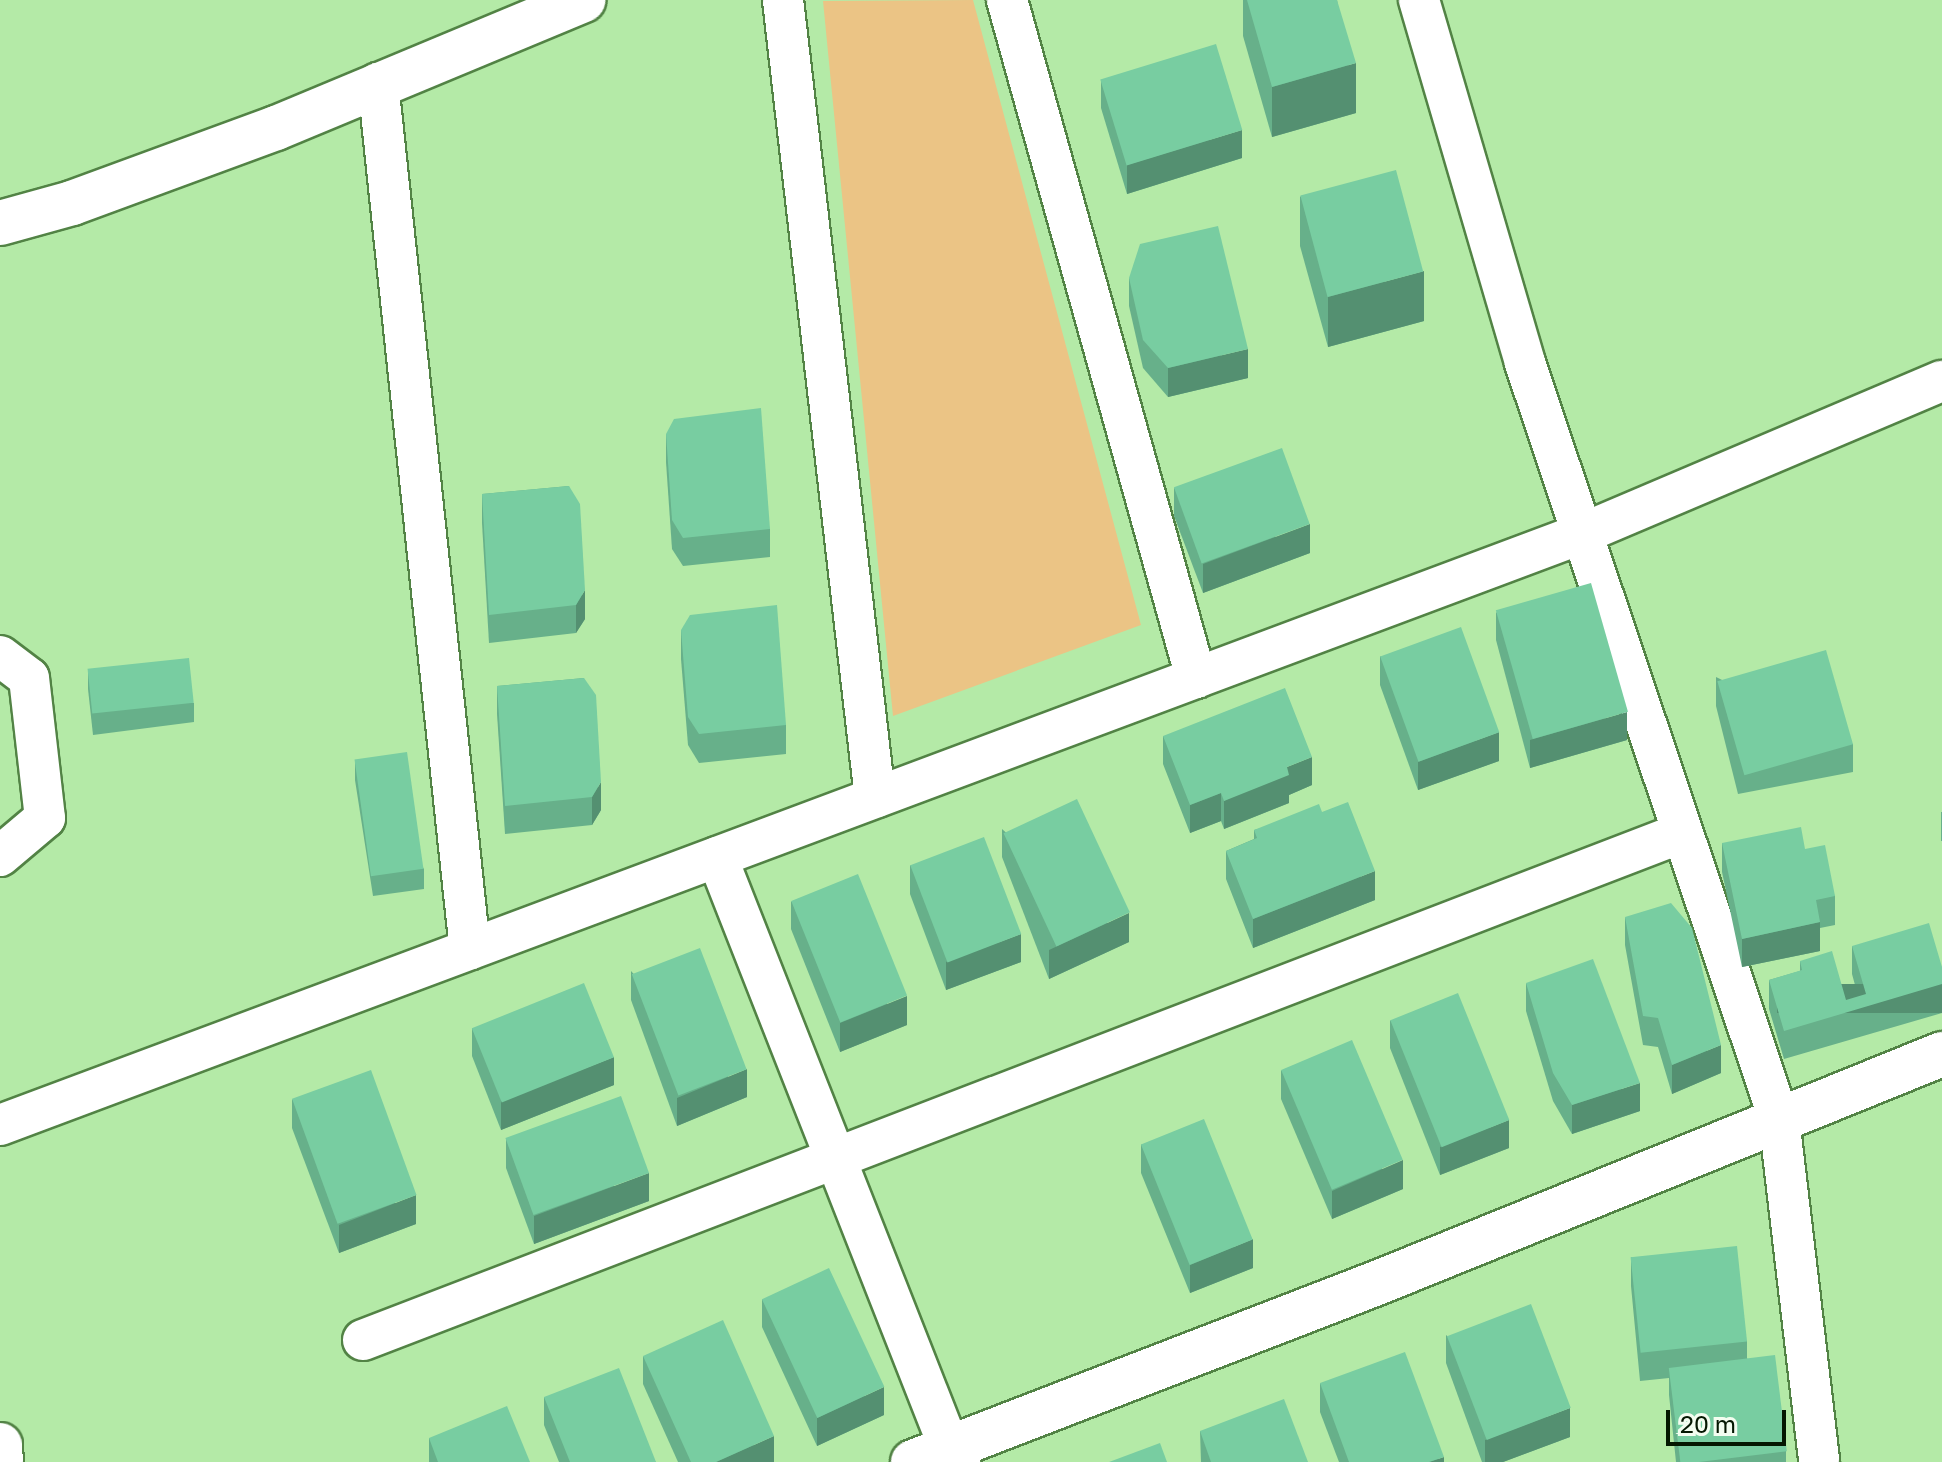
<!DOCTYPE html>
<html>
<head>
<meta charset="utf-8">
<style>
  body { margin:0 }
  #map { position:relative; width:1942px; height:1462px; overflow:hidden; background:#b4eaa7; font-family:"Golos Text",sans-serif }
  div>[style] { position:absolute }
  .green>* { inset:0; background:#ebc485 }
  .roads { filter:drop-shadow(2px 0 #528345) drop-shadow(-2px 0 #528345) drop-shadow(0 2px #528345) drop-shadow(0 -2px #528345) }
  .minor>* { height:40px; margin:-20px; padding:0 20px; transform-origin:20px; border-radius:20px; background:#fff }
  .tertiary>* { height:44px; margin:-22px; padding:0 22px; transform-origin:22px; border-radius:22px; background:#fff }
  .trunk>* { height:44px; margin:-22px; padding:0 22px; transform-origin:22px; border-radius:22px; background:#fff }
  .wall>* { inset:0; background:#67b08a; transform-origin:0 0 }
  .shaded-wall>* { inset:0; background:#549071; transform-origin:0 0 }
  .building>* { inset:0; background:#78cda1; transform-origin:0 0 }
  span { translate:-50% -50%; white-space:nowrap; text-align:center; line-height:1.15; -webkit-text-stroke:6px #f3fdf0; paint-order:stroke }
  .scale { position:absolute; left:1666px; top:1410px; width:120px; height:36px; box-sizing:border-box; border:4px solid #041701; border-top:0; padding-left:10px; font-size:24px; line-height:28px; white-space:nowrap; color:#041701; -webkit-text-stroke:6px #f3fdf0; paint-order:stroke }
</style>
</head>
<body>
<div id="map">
  <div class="green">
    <div style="clip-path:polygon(973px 0,1141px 625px,893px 716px,823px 1px)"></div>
  </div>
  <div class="roads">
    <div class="minor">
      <div style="left:783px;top:0;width:803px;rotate:83.42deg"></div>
      <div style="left:1007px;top:0;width:704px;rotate:74.42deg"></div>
      <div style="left:1419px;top:0;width:378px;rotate:73.7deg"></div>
      <div style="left:1525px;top:363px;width:798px;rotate:71.43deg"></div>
      <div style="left:1779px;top:1119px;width:345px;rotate:83.3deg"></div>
      <div style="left:378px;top:83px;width:871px;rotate:83.94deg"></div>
      <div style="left:0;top:656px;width:36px;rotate:37deg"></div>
      <div style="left:29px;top:678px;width:141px;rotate:83.5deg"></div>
      <div style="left:45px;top:818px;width:59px;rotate:139.8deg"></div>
      <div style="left:717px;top:857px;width:634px;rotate:68.53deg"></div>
      <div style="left:949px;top:1447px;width:19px;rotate:54deg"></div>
      <div style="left:0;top:1125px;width:1688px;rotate:-20.5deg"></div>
      <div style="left:1581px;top:534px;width:392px;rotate:-23deg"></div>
      <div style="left:363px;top:1340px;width:1412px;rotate:-21.04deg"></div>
    </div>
    <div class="tertiary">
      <div style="left:0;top:223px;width:75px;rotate:-15.5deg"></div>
      <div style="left:72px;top:203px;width:217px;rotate:-20.2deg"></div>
      <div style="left:276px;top:128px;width:333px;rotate:-22.6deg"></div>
      <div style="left:913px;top:1462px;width:497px;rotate:-21.1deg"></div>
      <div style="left:1377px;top:1283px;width:610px;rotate:-22.06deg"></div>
    </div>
    <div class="trunk">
      <div style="left:0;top:1445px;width:17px;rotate:87deg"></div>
    </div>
  </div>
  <div class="wall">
    <div style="clip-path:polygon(1243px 0,1337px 0,1356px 113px,1272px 137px,1243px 36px)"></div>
    <div style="clip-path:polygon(1101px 80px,1242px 158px,1127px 194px,1101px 108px)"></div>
    <div style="clip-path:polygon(1300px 196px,1424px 321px,1328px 347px,1300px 246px)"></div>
    <div style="clip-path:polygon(1129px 278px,1248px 378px,1168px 397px,1143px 368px,1129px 306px)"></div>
    <div style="clip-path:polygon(666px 434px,770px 529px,770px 557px,683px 566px,672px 549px,666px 462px)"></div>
    <div style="clip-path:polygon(569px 486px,585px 619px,576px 633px,489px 643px,482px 523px,482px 494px)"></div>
    <div style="clip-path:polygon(1174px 488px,1310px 553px,1203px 593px,1174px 516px)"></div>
    <div style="clip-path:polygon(1496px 612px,1627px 740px,1530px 768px,1496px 640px)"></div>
    <div style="clip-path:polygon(681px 630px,786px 725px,786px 754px,699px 763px,688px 745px,681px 659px)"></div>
    <div style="clip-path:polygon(1380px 656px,1499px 761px,1418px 790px,1380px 685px)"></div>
    <div style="clip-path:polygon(88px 670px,194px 703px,194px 722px,93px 735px,88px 689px)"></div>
    <div style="clip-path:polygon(1716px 677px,1853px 744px,1853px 772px,1738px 794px,1716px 706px)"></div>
    <div style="clip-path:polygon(584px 678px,601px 810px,592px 825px,505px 834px,497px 714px,497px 686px)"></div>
    <div style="clip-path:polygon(1163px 736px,1312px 785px,1289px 795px,1289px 803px,1224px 829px,1221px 821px,1190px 833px,1163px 764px)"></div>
    <div style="clip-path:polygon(355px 760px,424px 869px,424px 889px,373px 896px,355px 780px)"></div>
    <div style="clip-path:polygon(1322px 812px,1375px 900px,1253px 948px,1226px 879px,1226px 851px,1254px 839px,1254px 830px)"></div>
    <div style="left:1941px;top:812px;width:1px;height:29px"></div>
    <div style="clip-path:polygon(1002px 829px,1129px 942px,1049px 979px,1002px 857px)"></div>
    <div style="clip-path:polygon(1722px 843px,1805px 849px,1835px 896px,1835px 925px,1820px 928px,1820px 951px,1742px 967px,1722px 872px)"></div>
    <div style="clip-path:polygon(910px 865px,1021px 962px,946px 990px,910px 894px)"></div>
    <div style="clip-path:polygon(791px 901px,907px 1025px,840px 1052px,791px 929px)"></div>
    <div style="clip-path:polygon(1625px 917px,1721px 1073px,1672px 1094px,1658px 1047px,1643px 1045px,1625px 945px)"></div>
    <div style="clip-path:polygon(1852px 946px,1942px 967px,1942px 1013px,1784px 1059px,1769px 1009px,1769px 980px,1800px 971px,1800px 961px,1846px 1000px,1858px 996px,1852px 974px)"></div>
    <div style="clip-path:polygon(631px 971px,747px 1097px,677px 1126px,631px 1000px)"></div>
    <div style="clip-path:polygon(1526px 983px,1640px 1111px,1572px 1134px,1553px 1101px,1526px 1011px)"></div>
    <div style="clip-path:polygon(1390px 1020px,1509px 1148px,1440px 1175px,1390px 1048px)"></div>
    <div style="clip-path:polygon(472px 1028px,614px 1085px,501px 1130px,472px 1056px)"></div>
    <div style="clip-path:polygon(1281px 1070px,1403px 1189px,1332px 1219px,1281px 1099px)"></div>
    <div style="clip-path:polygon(292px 1099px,416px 1224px,339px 1253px,292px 1128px)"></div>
    <div style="clip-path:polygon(506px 1139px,649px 1201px,534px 1244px,506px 1168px)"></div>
    <div style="clip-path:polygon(1141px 1144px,1253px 1268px,1190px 1293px,1141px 1173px)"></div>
    <div style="clip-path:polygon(1631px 1257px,1747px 1341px,1747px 1358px,1786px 1451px,1786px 1462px,1676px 1462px,1669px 1395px,1669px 1378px,1640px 1381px,1631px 1286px)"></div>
    <div style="clip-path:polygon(762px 1299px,884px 1415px,817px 1446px,762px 1327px)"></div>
    <div style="clip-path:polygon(1446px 1335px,1570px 1437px,1503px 1462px,1482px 1462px,1446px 1363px)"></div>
    <div style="clip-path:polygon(643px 1356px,774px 1462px,678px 1462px,643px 1384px)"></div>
    <div style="clip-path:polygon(1320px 1383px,1444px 1462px,1339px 1462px,1320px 1412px)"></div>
    <div style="clip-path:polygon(544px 1397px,656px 1462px,559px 1462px,544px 1425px)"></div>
    <div style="clip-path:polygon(1200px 1431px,1308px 1462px,1201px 1462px)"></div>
    <div style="clip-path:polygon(429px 1438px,530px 1462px,429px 1462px)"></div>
  </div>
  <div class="shaded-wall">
    <div style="clip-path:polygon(1356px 63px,1356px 113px,1272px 137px,1272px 87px)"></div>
    <div style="clip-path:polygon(1242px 130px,1242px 158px,1127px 194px,1127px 165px)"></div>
    <div style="clip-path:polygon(1424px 271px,1424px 321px,1328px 347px,1328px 297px)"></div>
    <div style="clip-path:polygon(1248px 349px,1248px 378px,1168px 397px,1168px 368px)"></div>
    <div style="clip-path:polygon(1310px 524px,1310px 553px,1203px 593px,1203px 564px)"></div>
    <div style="clip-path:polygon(585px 590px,585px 619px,576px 633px,576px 605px)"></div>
    <div style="clip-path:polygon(1627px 712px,1627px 740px,1530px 768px,1530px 740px)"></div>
    <div style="clip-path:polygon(1499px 732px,1499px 761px,1418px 790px,1418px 762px)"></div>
    <div style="clip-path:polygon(1312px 757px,1312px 785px,1289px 795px,1289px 803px,1224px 829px,1224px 801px,1287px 767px)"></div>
    <div style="clip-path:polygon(601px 782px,601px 810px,592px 825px,592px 797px)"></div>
    <div style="clip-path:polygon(1221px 793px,1221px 821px,1190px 833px,1190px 805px)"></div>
    <div style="clip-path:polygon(1375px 871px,1375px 900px,1253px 948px,1253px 919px)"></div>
    <div style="clip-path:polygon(1129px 913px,1129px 942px,1049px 979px,1049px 950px)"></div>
    <div style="clip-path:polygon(1820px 922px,1820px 951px,1742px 967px,1742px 939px)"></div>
    <div style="clip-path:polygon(1021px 934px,1021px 962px,946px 990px,946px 962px)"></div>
    <div style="left:1942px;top:984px;width:29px;height:165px;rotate:90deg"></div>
    <div style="clip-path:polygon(907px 996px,907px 1025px,840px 1052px,840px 1023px)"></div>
    <div style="clip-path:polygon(1721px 1045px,1721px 1073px,1672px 1094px,1672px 1065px)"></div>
    <div style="clip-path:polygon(614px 1057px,614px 1085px,501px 1130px,501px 1101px)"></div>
    <div style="clip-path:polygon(747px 1069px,747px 1097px,677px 1126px,677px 1098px)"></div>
    <div style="clip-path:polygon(1640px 1083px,1640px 1111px,1572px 1134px,1572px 1105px)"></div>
    <div style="clip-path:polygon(1509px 1120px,1509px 1148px,1440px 1175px,1440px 1147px)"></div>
    <div style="clip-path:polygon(1403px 1160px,1403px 1189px,1332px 1219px,1332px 1191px)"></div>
    <div style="clip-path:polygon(649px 1173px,649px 1201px,534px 1244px,534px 1216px)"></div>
    <div style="clip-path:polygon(416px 1195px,416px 1224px,339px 1253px,339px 1225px)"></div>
    <div style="clip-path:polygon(1253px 1239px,1253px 1268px,1190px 1293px,1190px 1265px)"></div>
    <div style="clip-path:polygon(884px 1387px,884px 1415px,817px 1446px,817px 1418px)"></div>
    <div style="clip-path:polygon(1570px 1408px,1570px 1437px,1503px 1462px,1485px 1462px,1485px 1440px)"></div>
    <div style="clip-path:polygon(774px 1436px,774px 1462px,716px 1462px)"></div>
    <div style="clip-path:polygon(1444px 1457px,1444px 1462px,1429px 1462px)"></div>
  </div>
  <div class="building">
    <div style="clip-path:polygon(1247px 0,1337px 0,1356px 63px,1272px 87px)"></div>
    <div style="left:1216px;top:44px;width:90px;height:121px;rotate:73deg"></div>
    <div style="left:1396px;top:170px;width:105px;height:99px;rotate:75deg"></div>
    <div style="clip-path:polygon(1218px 226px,1248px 349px,1168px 368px,1143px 340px,1129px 278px,1140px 244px)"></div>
    <div style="clip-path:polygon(761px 408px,770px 529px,683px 538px,672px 520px,666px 434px,674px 419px)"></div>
    <div style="left:1282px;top:448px;width:81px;height:115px;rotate:70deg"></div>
    <div style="clip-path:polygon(569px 486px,580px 504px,585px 590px,576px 605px,489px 615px,482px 494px)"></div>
    <div style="left:1591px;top:583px;width:134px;height:99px;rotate:74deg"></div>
    <div style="clip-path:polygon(777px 605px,786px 725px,699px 734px,688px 717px,681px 630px,690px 615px)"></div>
    <div style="left:1461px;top:627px;width:112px;height:86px;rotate:70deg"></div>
    <div style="left:1826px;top:650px;width:98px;height:113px;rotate:74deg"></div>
    <div style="left:189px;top:658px;width:45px;height:102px;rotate:84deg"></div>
    <div style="clip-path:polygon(584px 678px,596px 695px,601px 782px,592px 797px,505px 806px,497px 686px)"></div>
    <div style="clip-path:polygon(1285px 688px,1312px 757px,1287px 767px,1289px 775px,1224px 801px,1221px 793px,1190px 805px,1163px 736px)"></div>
    <div style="left:407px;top:752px;width:118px;height:53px;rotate:82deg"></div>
    <div style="left:1077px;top:799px;width:125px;height:81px;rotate:65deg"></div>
    <div style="clip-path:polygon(1348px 802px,1375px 871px,1253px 919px,1226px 851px,1257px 838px,1254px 830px,1319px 804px,1322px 812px)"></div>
    <div style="clip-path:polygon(1801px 827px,1805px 849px,1825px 845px,1835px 896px,1816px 900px,1820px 922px,1742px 939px,1722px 843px)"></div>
    <div style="left:984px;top:837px;width:104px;height:79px;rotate:69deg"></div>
    <div style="left:858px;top:874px;width:131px;height:72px;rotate:68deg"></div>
    <div style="clip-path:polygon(1671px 903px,1692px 928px,1721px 1045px,1672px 1065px,1658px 1018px,1643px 1016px,1625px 917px)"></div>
    <div style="clip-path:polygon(1929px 923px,1942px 967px,1942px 984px,1784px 1031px,1769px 980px,1802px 970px,1800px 961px,1832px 951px,1846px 1000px,1866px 994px,1852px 946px)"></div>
    <div style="left:700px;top:948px;width:130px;height:73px;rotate:69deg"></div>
    <div style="clip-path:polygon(1593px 959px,1640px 1083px,1572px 1105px,1553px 1073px,1526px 983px)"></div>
    <div style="left:584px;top:983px;width:80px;height:121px;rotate:68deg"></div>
    <div style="left:1458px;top:993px;width:137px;height:73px;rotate:68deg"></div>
    <div style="left:1352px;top:1040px;width:130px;height:77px;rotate:67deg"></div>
    <div style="left:371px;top:1070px;width:133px;height:84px;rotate:70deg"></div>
    <div style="left:621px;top:1096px;width:82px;height:123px;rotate:70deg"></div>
    <div style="left:1204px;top:1119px;width:130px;height:68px;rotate:68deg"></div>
    <div style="left:1737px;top:1246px;width:96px;height:107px;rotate:84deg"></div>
    <div style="left:829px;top:1268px;width:131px;height:74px;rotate:65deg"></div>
    <div style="left:1531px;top:1304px;width:111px;height:90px;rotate:69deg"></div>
    <div style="clip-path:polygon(723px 1320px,774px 1436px,716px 1462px,691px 1462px,643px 1356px)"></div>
    <div style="clip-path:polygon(1405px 1352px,1444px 1457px,1429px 1462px,1349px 1462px,1320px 1383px)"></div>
    <div style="left:1775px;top:1355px;width:97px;height:107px;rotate:83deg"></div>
    <div style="clip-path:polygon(619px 1368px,656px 1462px,570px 1462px,544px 1397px)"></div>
    <div style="clip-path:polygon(1284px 1399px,1308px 1462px,1211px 1462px,1200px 1431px)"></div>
    <div style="clip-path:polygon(507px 1406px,530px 1462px,438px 1462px,429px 1438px)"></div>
    <div style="clip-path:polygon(1160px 1443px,1167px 1462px,1109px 1462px)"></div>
  </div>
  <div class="scale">20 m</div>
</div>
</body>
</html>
